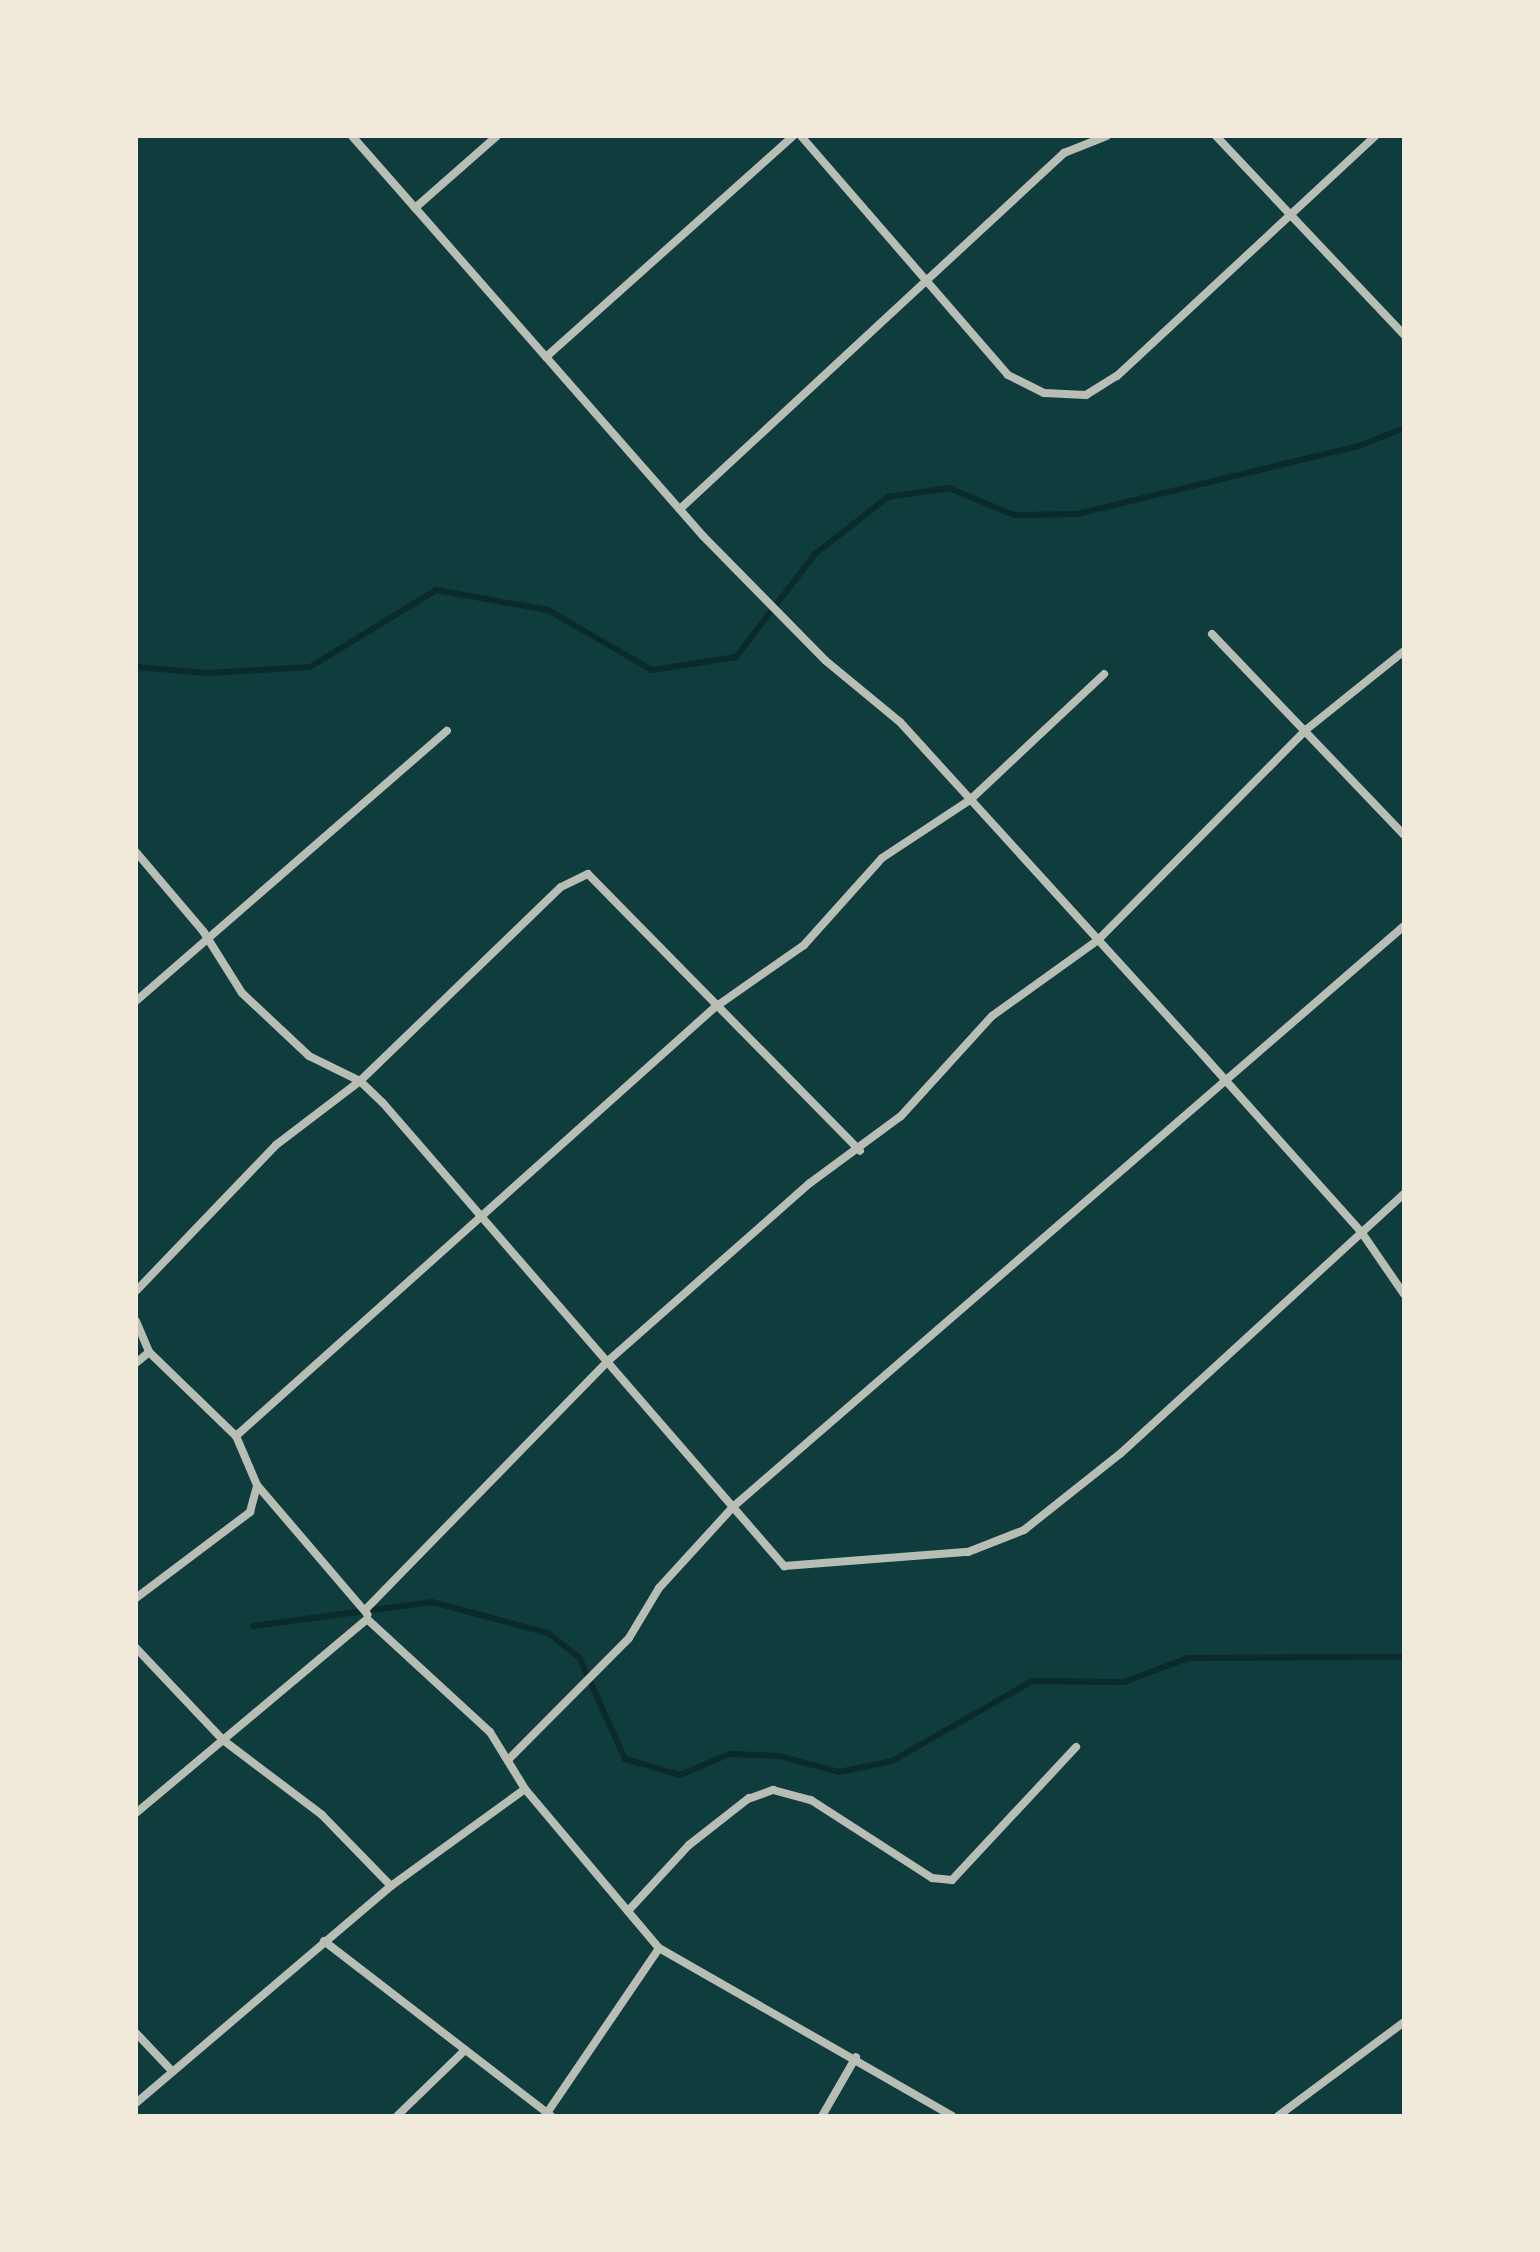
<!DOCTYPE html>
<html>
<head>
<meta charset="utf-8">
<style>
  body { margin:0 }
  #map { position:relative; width:1540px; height:2252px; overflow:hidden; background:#0f3d3e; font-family:Commissioner,sans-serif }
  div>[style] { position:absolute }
  .stream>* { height:6px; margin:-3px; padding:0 3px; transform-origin:3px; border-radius:3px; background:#0a2a2b }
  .minor>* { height:8px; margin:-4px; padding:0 4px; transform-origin:4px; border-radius:4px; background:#b8beb3 }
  span { translate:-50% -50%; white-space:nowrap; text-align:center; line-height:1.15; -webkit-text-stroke:7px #f1e9da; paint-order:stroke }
  .frame { position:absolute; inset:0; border:138px solid #f1e9da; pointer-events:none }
</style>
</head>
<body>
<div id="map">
  <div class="stream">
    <div style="left:136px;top:667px;width:71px;rotate:4.8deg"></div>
    <div style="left:207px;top:673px;width:103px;rotate:-3.3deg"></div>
    <div style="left:310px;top:667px;width:148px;rotate:-31.4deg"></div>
    <div style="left:436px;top:590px;width:114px;rotate:10.1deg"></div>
    <div style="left:548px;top:610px;width:120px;rotate:30deg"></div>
    <div style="left:652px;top:670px;width:85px;rotate:-8.8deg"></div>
    <div style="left:736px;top:657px;width:130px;rotate:-52.5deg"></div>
    <div style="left:815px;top:554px;width:93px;rotate:-38deg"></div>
    <div style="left:888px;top:497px;width:62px;rotate:-8.4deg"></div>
    <div style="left:949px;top:488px;width:70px;rotate:22.6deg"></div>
    <div style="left:1014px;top:515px;width:63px;rotate:-0.9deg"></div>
    <div style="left:1077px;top:514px;width:290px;rotate:-13.6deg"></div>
    <div style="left:1359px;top:446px;width:48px;rotate:-21.8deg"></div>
    <div style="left:253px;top:1626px;width:181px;rotate:-7.6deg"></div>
    <div style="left:432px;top:1602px;width:120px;rotate:15deg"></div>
    <div style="left:548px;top:1633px;width:39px;rotate:38deg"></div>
    <div style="left:579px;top:1657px;width:112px;rotate:65.7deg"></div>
    <div style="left:625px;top:1759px;width:57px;rotate:16.2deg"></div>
    <div style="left:680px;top:1775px;width:54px;rotate:-22.8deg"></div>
    <div style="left:730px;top:1754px;width:49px;rotate:2.3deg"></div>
    <div style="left:779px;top:1756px;width:62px;rotate:14.9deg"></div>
    <div style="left:839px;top:1772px;width:54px;rotate:-11.7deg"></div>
    <div style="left:892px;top:1761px;width:161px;rotate:-29.7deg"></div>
    <div style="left:1032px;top:1681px;width:92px;rotate:0.6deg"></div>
    <div style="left:1124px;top:1682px;width:68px;rotate:-20.6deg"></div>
    <div style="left:1188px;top:1658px;width:216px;rotate:-0.3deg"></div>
  </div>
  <div class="minor">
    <div style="left:352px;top:136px;width:532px;rotate:48.73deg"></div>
    <div style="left:703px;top:536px;width:175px;rotate:45.5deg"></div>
    <div style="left:826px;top:661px;width:96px;rotate:39.5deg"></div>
    <div style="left:900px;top:722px;width:450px;rotate:47.7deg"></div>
    <div style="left:1203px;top:1055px;width:239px;rotate:48.2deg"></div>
    <div style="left:1362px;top:1233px;width:74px;rotate:55.5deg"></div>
    <div style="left:801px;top:136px;width:316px;rotate:49.1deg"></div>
    <div style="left:1008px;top:375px;width:40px;rotate:26.6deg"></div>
    <div style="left:1044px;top:393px;width:42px;rotate:2.7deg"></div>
    <div style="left:1086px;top:395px;width:36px;rotate:-32deg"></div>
    <div style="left:1117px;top:376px;width:352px;rotate:-42.9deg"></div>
    <div style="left:1216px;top:136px;width:274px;rotate:46.6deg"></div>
    <div style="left:415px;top:208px;width:109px;rotate:-41.3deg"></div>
    <div style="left:546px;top:357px;width:331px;rotate:-41.8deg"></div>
    <div style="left:680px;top:509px;width:524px;rotate:-42.83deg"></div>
    <div style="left:1064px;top:153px;width:46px;rotate:-21.6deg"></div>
    <div style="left:1212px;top:634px;width:278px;rotate:46.3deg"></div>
    <div style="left:136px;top:852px;width:104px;rotate:49.7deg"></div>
    <div style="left:203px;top:931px;width:73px;rotate:57.8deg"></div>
    <div style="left:242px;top:993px;width:92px;rotate:43.2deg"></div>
    <div style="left:309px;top:1056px;width:57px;rotate:26.1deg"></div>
    <div style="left:360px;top:1081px;width:32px;rotate:44deg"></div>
    <div style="left:383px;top:1103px;width:613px;rotate:49.1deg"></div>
    <div style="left:784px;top:1566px;width:185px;rotate:-4.4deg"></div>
    <div style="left:968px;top:1552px;width:60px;rotate:-21.4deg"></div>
    <div style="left:1024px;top:1530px;width:122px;rotate:-38.4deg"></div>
    <div style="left:1120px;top:1454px;width:385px;rotate:-42.5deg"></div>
    <div style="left:136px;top:1001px;width:412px;rotate:-41deg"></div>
    <div style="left:136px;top:1291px;width:202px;rotate:-46.2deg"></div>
    <div style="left:276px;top:1145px;width:106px;rotate:-37.3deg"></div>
    <div style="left:360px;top:1081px;width:279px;rotate:-44deg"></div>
    <div style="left:561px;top:887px;width:30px;rotate:-26deg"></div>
    <div style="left:588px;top:874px;width:388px;rotate:45.5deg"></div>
    <div style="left:136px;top:1321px;width:34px;rotate:67deg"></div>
    <div style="left:149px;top:1352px;width:121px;rotate:44deg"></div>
    <div style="left:236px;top:1436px;width:53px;rotate:66.8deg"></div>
    <div style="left:257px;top:1485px;width:170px;rotate:49.5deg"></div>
    <div style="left:136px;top:1363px;width:17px;rotate:-40deg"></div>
    <div style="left:236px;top:1436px;width:642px;rotate:-41.84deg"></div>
    <div style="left:714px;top:1008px;width:110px;rotate:-35deg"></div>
    <div style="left:804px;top:945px;width:117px;rotate:-48.1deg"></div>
    <div style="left:882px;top:858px;width:105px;rotate:-33.4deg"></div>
    <div style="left:970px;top:800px;width:184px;rotate:-43.2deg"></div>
    <div style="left:136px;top:1598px;width:143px;rotate:-37deg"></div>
    <div style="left:250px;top:1512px;width:27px;rotate:-75deg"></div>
    <div style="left:366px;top:1609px;width:347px;rotate:-45.7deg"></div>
    <div style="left:608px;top:1361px;width:269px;rotate:-41.4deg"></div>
    <div style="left:810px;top:1183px;width:113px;rotate:-36.4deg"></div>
    <div style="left:901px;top:1116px;width:135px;rotate:-47.7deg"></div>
    <div style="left:992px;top:1016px;width:130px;rotate:-35.6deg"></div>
    <div style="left:1098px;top:940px;width:297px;rotate:-45.3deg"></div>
    <div style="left:1307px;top:729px;width:124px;rotate:-38.8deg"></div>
    <div style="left:367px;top:1619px;width:167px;rotate:42.6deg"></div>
    <div style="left:490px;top:1732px;width:67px;rotate:58.4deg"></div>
    <div style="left:525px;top:1789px;width:208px;rotate:49.9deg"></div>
    <div style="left:659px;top:1948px;width:338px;rotate:29.8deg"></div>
    <div style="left:136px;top:1648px;width:127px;rotate:46.6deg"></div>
    <div style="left:223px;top:1740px;width:124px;rotate:37.1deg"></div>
    <div style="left:322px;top:1815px;width:99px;rotate:45.8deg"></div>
    <div style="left:509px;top:1759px;width:170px;rotate:-45.2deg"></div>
    <div style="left:629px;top:1638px;width:58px;rotate:-59deg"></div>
    <div style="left:659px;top:1588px;width:111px;rotate:-47.6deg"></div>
    <div style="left:734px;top:1506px;width:886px;rotate:-40.88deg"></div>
    <div style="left:748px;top:1799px;width:27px;rotate:-20deg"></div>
    <div style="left:773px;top:1790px;width:39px;rotate:15deg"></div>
    <div style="left:811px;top:1800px;width:144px;rotate:32.8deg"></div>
    <div style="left:932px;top:1878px;width:20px;rotate:6deg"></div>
    <div style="left:952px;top:1880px;width:182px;rotate:-47deg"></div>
    <div style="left:136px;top:1813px;width:302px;rotate:-40deg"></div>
    <div style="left:628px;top:1911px;width:90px;rotate:-47.3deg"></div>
    <div style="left:689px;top:1845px;width:76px;rotate:-38.1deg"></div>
    <div style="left:324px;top:1941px;width:287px;rotate:37.6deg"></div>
    <div style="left:136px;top:2033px;width:52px;rotate:46.5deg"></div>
    <div style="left:136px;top:2103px;width:335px;rotate:-40.4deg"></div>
    <div style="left:391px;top:1886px;width:165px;rotate:-35.9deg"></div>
    <div style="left:547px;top:2113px;width:199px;rotate:-55.8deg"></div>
    <div style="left:397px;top:2116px;width:91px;rotate:-44.1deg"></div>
    <div style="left:822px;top:2116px;width:68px;rotate:-60deg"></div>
    <div style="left:1278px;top:2116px;width:157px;rotate:-36.7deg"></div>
  </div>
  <div class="frame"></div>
</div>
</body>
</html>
